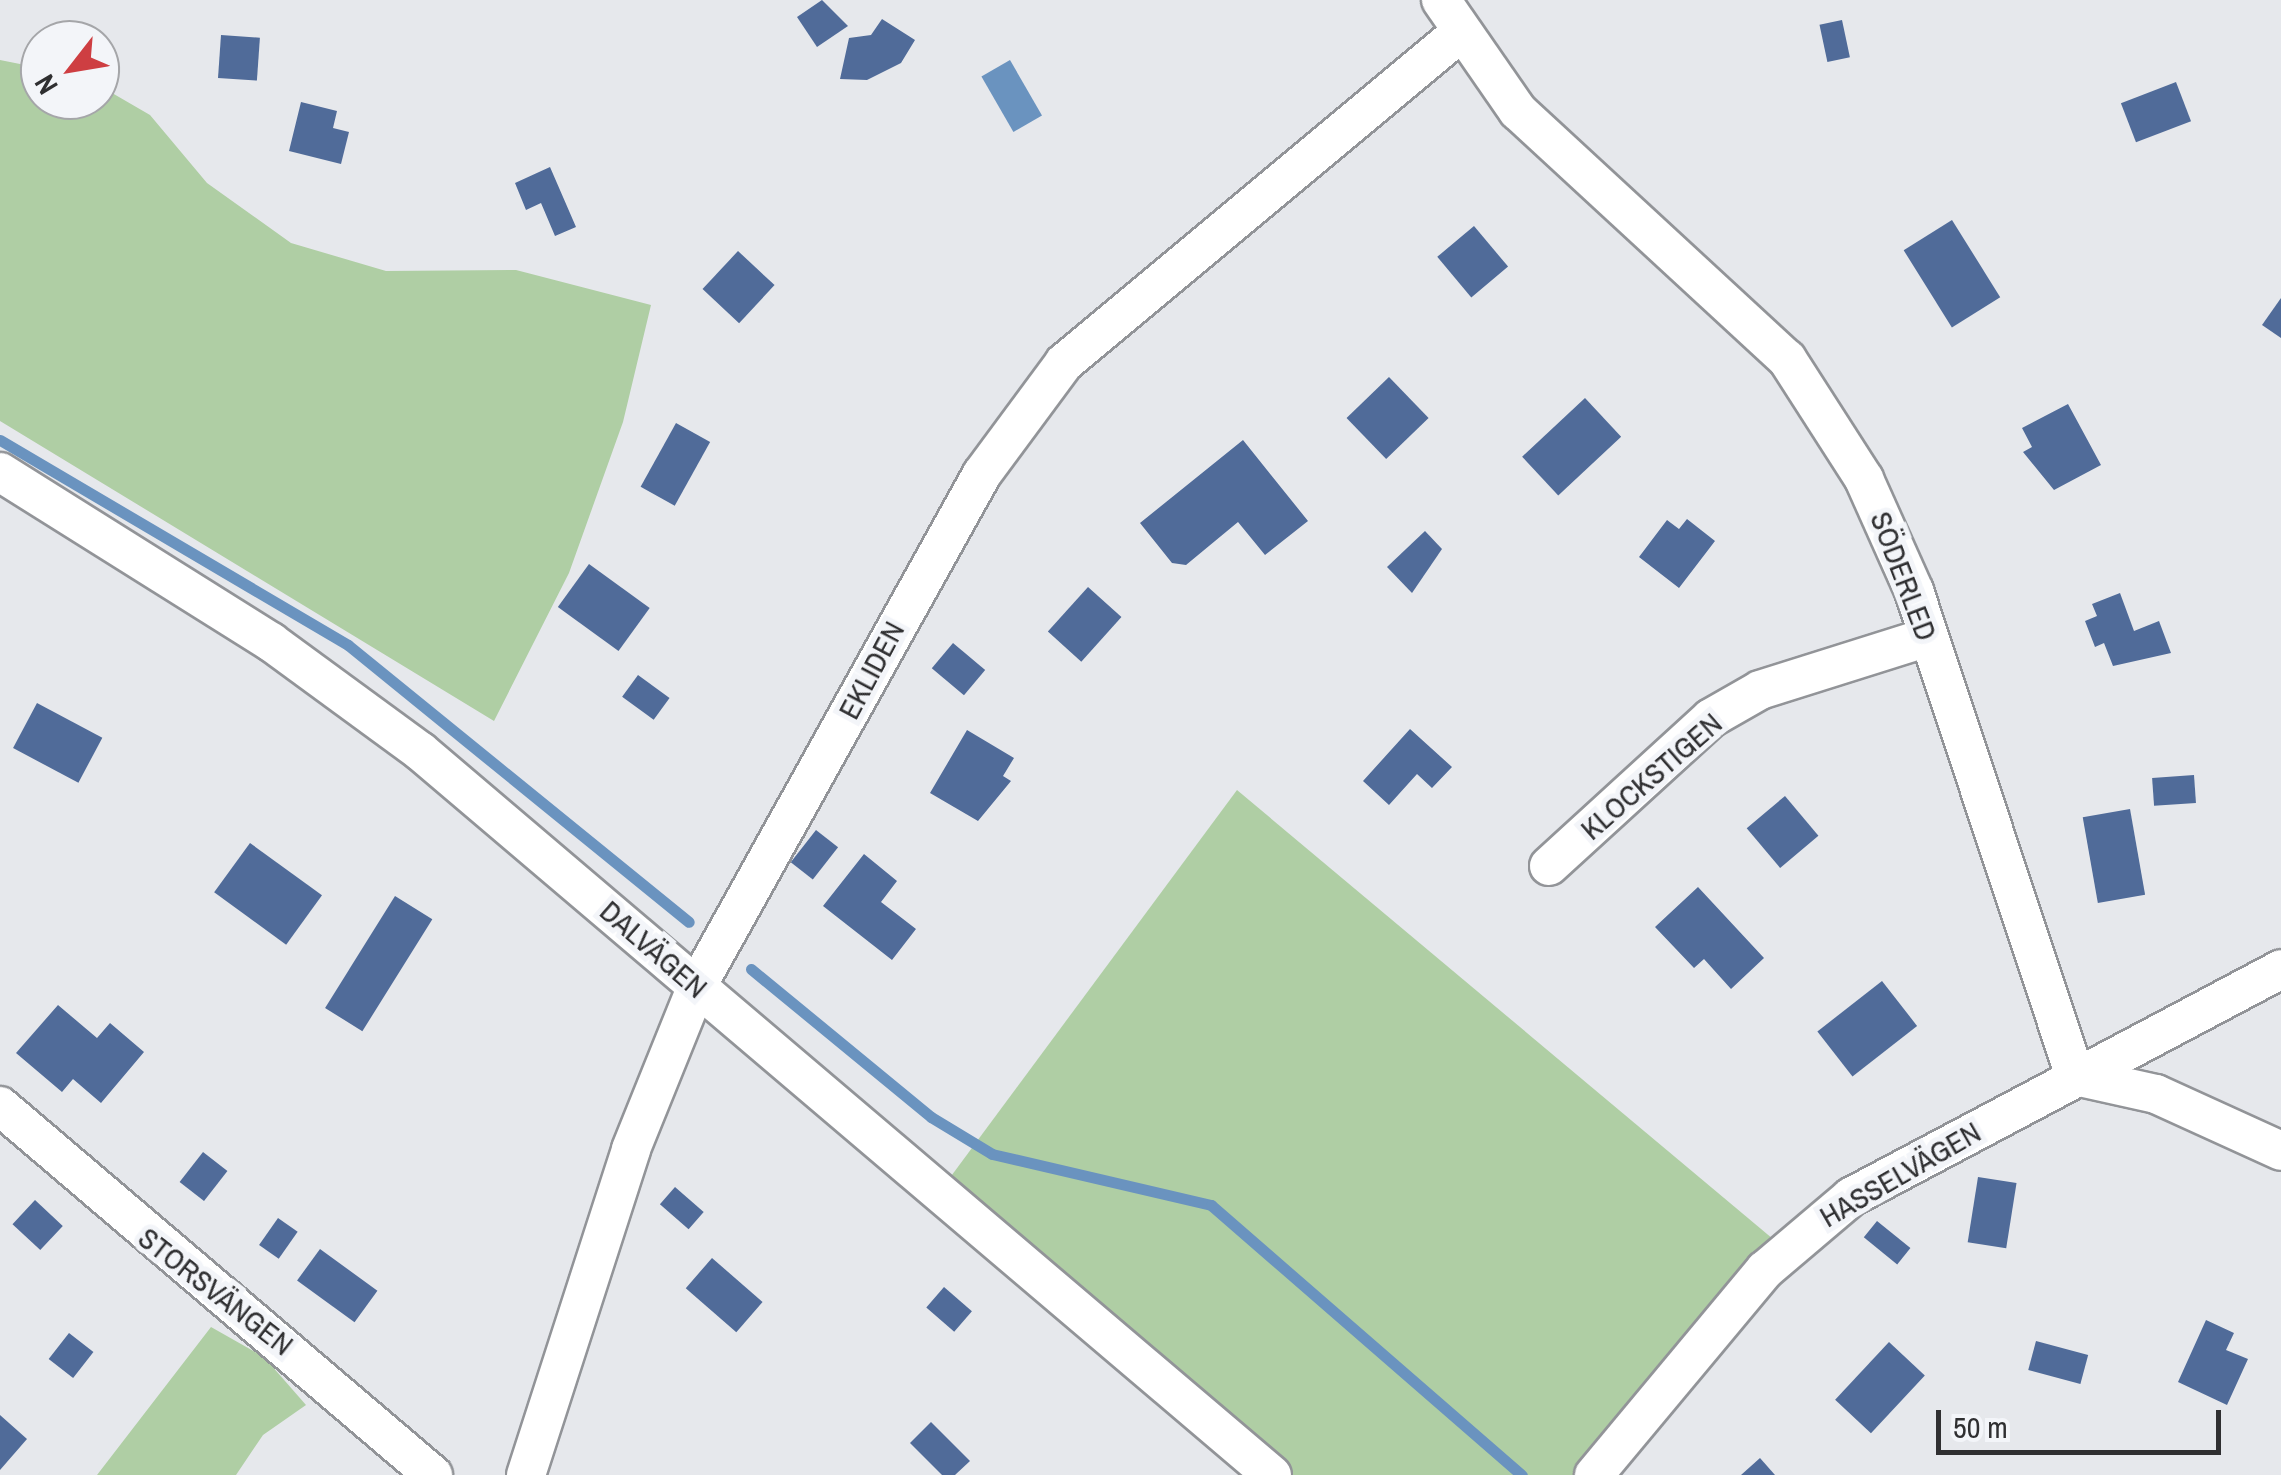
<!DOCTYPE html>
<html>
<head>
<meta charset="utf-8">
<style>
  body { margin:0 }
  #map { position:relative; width:2281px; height:1475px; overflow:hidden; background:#e6e8ec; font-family:"Archivo Narrow",sans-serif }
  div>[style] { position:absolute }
  .green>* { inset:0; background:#afcea4 }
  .water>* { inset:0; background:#6a93bf; transform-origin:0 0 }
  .stream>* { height:11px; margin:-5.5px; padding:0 5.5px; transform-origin:5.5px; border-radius:5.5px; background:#6a93bf }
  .building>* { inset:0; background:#506b99; transform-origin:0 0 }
  .roads { filter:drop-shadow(2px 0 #929498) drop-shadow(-2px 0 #929498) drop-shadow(0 2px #929498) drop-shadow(0 -2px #929498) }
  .minor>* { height:38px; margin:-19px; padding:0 19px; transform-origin:19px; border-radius:19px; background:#fff }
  span { translate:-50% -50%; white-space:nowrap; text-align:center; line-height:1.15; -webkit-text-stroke:10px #f3f5f9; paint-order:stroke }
  .street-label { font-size:30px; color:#2f2f31 }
  .north { position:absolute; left:20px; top:20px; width:100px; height:100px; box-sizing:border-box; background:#f3f5f9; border:2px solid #a5a6a9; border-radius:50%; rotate:239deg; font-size:28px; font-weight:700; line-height:40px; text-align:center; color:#2f2f31 }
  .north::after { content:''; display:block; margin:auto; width:35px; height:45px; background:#ce3e42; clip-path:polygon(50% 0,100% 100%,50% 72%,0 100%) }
  .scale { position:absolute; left:1936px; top:1410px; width:285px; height:45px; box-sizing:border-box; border:5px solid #2f2f31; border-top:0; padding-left:12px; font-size:30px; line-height:35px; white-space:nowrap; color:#2f2f31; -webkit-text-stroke:8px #f3f5f9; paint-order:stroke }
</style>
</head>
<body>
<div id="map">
  <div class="green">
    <div style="clip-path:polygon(0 60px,40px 68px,40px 100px,100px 100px,100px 86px,150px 115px,207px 183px,291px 243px,386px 271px,516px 270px,651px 305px,623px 422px,569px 573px,494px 721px,0 421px)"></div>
    <div style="clip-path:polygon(1237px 790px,1773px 1239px,1573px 1475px,1291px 1475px,946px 1183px)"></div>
    <div style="clip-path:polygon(211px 1327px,264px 1357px,306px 1405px,263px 1435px,236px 1475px,97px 1475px)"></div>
  </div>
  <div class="water">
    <div style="left:1010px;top:60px;width:64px;height:33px;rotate:60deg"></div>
  </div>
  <div class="stream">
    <div style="left:0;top:440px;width:404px;rotate:30.5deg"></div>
    <div style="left:348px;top:645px;width:439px;rotate:39.1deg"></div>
    <div style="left:751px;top:969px;width:233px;rotate:39.4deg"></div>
    <div style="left:931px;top:1117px;width:71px;rotate:31.2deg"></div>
    <div style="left:992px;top:1154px;width:225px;rotate:13.1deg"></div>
    <div style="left:1211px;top:1205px;width:412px;rotate:41deg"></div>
  </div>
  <div class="building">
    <div style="clip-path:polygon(822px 0,848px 26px,817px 47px,797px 17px)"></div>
    <div style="clip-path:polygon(882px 19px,915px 40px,901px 63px,867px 80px,840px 79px,849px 38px,871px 35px)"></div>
    <div style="left:1842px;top:20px;width:38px;height:23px;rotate:78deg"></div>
    <div style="left:221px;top:35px;width:39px;height:43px;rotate:4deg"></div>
    <div style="left:2176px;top:82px;width:42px;height:59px;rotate:69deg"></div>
    <div style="clip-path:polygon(301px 102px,337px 111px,333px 128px,349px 132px,341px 164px,289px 151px)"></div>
    <div style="clip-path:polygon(550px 167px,576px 227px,555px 236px,541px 203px,526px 210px,515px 183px)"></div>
    <div style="left:1952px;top:220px;width:91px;height:57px;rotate:58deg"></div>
    <div style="left:1474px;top:226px;width:53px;height:48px;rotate:50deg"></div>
    <div style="left:738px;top:251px;width:50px;height:52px;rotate:43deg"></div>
    <div style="clip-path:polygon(2281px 298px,2281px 338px,2262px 325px)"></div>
    <div style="left:1389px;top:377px;width:57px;height:59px;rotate:46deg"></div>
    <div style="left:1585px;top:398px;width:53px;height:86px;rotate:47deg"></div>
    <div style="clip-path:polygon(2068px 404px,2101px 465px,2054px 490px,2023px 452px,2032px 447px,2022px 428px)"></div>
    <div style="left:676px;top:423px;width:39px;height:73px;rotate:29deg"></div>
    <div style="clip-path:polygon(1243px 440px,1308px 521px,1265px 555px,1238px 522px,1186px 565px,1172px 563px,1140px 523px)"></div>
    <div style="clip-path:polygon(1687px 519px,1715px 541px,1679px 588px,1639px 557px,1667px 520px,1679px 529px)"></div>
    <div style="clip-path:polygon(1425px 531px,1442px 549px,1412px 593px,1387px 567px)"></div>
    <div style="left:589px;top:564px;width:75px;height:53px;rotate:36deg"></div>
    <div style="left:1088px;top:587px;width:45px;height:60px;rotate:42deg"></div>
    <div style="clip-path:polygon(2120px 593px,2134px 631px,2159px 621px,2171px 653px,2113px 666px,2104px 643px,2095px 647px,2085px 621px,2097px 616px,2092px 604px)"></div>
    <div style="left:953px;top:643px;width:42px;height:33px;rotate:40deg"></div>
    <div style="left:638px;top:675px;width:39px;height:27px;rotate:36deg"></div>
    <div style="left:37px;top:703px;width:74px;height:51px;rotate:28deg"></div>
    <div style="clip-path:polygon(1410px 729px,1452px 767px,1432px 788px,1417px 774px,1389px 805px,1363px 781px)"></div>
    <div style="clip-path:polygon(967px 730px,1014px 758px,1003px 776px,1011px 781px,978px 821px,930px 793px)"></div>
    <div style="left:2194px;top:775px;width:28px;height:42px;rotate:86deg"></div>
    <div style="left:1785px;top:796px;width:52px;height:50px;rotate:50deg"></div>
    <div style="left:2130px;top:809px;width:87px;height:48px;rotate:80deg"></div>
    <div style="left:816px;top:830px;width:28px;height:41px;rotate:38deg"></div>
    <div style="left:250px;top:843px;width:89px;height:61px;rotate:36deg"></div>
    <div style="clip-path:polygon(864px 854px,897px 881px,881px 902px,916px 929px,892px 960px,823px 906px)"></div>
    <div style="clip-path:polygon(1698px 887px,1764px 958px,1731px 989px,1704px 959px,1694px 968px,1655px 927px)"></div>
    <div style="left:395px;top:896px;width:44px;height:132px;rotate:32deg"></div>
    <div style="left:1882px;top:981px;width:57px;height:82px;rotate:52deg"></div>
    <div style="clip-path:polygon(58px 1005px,97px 1038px,110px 1023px,144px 1052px,101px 1103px,73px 1079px,62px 1092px,16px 1053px)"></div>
    <div style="left:203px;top:1152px;width:31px;height:38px;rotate:38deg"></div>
    <div style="left:1978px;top:1177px;width:39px;height:66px;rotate:9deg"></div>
    <div style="left:675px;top:1187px;width:38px;height:23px;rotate:41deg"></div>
    <div style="left:35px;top:1200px;width:38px;height:33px;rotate:43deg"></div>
    <div style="left:278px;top:1218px;width:24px;height:33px;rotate:35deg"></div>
    <div style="left:1877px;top:1221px;width:43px;height:21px;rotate:39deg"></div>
    <div style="left:320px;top:1249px;width:71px;height:39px;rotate:36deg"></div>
    <div style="left:712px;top:1258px;width:67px;height:40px;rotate:41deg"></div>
    <div style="left:944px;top:1287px;width:37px;height:27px;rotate:41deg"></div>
    <div style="clip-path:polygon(2206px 1320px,2234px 1333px,2226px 1350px,2248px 1359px,2227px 1405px,2178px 1382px)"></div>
    <div style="left:69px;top:1333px;width:31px;height:33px;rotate:38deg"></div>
    <div style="left:2036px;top:1341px;width:54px;height:30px;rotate:15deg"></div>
    <div style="left:1889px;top:1342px;width:49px;height:79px;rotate:43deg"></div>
    <div style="clip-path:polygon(0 1415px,27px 1439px,0 1470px)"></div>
    <div style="clip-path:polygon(931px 1422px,970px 1461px,955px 1475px,942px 1475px,910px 1443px)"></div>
    <div style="clip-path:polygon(1760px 1458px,1775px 1475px,1741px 1475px)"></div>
  </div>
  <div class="roads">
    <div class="minor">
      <div style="left:1441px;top:0;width:135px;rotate:55.3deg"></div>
      <div style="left:1518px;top:111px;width:366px;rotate:42.7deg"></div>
      <div style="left:1787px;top:359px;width:143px;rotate:57.3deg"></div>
      <div style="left:1864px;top:479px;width:123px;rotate:65.9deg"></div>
      <div style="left:1914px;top:591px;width:511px;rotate:71.64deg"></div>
      <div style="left:2075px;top:1076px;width:83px;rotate:12.5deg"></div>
      <div style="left:2156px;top:1094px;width:137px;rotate:24.5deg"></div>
      <div style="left:0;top:472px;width:320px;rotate:32.1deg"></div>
      <div style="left:271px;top:642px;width:185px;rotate:36.2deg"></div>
      <div style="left:420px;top:751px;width:1118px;rotate:40.36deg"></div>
      <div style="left:1549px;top:866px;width:219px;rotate:-42.4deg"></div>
      <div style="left:1711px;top:718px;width:56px;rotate:-29.7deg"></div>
      <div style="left:1760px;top:690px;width:176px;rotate:-17.5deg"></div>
      <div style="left:0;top:1106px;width:569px;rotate:40.44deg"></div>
      <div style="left:526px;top:1475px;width:342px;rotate:-72.1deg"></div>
      <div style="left:631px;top:1149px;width:176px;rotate:-68deg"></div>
      <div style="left:697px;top:986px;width:586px;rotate:-60.9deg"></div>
      <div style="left:982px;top:474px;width:138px;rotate:-53.5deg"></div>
      <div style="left:1064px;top:363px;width:515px;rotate:-39.81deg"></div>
      <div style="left:1594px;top:1475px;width:267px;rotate:-50.2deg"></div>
      <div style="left:1765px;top:1270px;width:113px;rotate:-40.3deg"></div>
      <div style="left:1851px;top:1197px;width:487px;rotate:-27.9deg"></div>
    </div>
  </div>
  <div class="street-label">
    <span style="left:1904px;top:576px;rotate:69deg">SÖDERLED</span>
    <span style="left:871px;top:670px;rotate:-62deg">EKLIDEN</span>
    <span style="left:1651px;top:776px;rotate:-41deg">KLOCKSTIGEN</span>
    <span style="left:654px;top:949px;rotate:41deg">DALVÄGEN</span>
    <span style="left:1900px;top:1174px;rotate:-30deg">HASSELVÄGEN</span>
    <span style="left:216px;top:1291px;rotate:38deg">STORSVÄNGEN</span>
  </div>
  <div class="north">N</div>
  <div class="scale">50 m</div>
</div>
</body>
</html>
